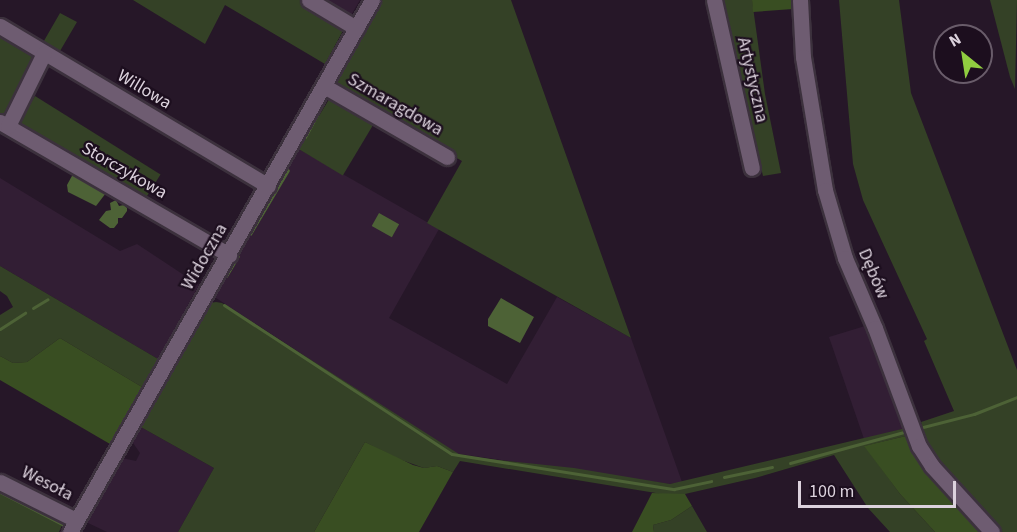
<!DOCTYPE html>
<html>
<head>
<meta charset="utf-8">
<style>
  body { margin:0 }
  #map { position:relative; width:1017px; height:532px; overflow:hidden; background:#261728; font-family:"Source Sans 3",sans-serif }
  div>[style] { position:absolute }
  .built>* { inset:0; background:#321e34 }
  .green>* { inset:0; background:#344126; transform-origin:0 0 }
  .forest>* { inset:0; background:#394e22 }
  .water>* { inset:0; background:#4d6236; transform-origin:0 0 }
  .stream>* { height:3px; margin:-1.5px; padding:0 1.5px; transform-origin:1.5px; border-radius:1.5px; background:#4d6236 }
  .roads { filter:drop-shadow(2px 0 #3c313d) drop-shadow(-2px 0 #3c313d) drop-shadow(0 2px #3c313d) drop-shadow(0 -2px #3c313d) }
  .minor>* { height:15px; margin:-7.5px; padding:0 7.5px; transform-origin:7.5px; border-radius:7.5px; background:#6e5c71 }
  span { translate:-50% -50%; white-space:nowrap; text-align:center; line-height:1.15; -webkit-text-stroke:4.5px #1c0e1e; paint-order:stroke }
  .street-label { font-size:18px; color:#dcd2dd }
  .north { position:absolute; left:933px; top:24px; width:60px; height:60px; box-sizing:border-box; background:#1c0e1e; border:2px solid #695c6a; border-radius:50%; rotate:330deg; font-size:16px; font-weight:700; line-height:24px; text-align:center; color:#dcd2dd }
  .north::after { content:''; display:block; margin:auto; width:21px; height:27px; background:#90cd40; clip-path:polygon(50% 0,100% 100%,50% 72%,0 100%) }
  .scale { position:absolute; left:798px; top:481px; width:158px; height:27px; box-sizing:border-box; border:3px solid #dcd2dd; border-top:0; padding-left:8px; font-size:18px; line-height:21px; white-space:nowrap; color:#dcd2dd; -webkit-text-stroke:4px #1c0e1e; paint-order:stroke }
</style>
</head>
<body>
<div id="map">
  <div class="built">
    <div style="clip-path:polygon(321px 0,360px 0,350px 17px)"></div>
    <div style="clip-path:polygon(297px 148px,439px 229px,389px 318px,507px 384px,557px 297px,631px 338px,682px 482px,670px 484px,453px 453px,213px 296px)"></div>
    <div style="clip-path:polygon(0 178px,120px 251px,137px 244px,199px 285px,158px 359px,0 266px)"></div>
    <div style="clip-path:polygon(865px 326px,906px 428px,864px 439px,829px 337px)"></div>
    <div style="clip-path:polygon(139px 426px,214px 468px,178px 532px,107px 532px,86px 522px,95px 510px,94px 507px,122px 458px,136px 461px,140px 453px,131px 440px)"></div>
  </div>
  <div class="green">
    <div style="clip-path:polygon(133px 0,300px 0,345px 27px,325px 64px,225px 5px,205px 44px)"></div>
    <div style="clip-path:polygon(382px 0,511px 0,631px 338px,427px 223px,462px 161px,333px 86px)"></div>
    <div style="clip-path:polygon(721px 0,752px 0,765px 94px,781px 173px,763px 176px)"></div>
    <div style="clip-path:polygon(839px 0,899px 0,911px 93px,1017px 370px,1017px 532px,997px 532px,932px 456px,924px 433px,921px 422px,954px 411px,924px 341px,927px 339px,863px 200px,853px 164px)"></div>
    <div style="clip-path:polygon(990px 0,1017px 0,1015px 89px,1010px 77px)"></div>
    <div style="clip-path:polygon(60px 13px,77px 22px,60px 51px,63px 59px,41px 46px)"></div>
    <div style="clip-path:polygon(0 32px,37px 54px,18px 87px,23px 89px,6px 117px,0 117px)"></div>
    <div style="left:35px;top:96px;width:148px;height:37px;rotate:32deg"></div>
    <div style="left:331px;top:96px;width:51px;height:62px;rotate:31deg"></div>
    <div style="clip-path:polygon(0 266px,158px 359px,142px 387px,60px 338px,27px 362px,13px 363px,0 356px,0 315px,13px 307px,7px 296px,0 291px)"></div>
    <div style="clip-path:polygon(216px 302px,222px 303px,462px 456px,574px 468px,670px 484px,906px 428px,910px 435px,865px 446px,900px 494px,935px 532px,890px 532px,868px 508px,834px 455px,755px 478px,685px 494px,668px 495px,460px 461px,453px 472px,437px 466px,424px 468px,396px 458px,365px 442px,314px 532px,178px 532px,214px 468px,139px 426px,210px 303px)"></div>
    <div style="clip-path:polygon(0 486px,64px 521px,59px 532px,0 532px)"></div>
    <div style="clip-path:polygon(692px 506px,707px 532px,654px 532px,653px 525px,671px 520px)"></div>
  </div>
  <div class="forest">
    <div style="clip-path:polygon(752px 0,792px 0,793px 9px,753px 12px)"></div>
    <div style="clip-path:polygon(60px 338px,142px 387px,110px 444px,0 380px,0 356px,13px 363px,27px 362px)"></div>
    <div style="clip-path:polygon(910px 435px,986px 532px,935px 532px,900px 494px,864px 446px)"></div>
    <div style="clip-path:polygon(365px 442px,413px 465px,424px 468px,437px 466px,453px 472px,419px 532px,314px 532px)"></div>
    <div style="clip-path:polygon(652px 493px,685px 494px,692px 506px,671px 520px,653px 525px,654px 532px,632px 532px)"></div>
  </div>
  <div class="water">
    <div style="clip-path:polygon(73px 174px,105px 190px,106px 193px,96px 206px,68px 192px,67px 185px)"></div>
    <div style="clip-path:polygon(116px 200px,119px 206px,124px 205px,127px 208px,127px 211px,122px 218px,118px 218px,118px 223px,114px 228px,110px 228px,99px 220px,106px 211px,111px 210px,110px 203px)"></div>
    <div style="left:379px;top:213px;width:23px;height:15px;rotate:29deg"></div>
    <div style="clip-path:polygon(501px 298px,534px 317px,520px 343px,488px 326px,488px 319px)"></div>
  </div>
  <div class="stream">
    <div style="left:305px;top:137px;width:44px;rotate:-61.7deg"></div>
    <div style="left:250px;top:234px;width:74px;rotate:-59.3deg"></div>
    <div style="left:226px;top:276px;width:23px;rotate:-59deg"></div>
    <div style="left:224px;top:305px;width:272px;rotate:33.2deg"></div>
    <div style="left:452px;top:454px;width:225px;rotate:9deg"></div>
    <div style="left:674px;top:489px;width:38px;rotate:-12deg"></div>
    <div style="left:33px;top:308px;width:17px;rotate:-31deg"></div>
    <div style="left:0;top:329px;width:30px;rotate:-33deg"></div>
    <div style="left:923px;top:427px;width:53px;rotate:-14.3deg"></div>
    <div style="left:974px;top:414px;width:46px;rotate:-21.6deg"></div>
    <div style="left:790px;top:463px;width:118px;rotate:-15.2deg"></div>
    <div style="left:724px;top:477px;width:49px;rotate:-11.8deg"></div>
    <div style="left:0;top:492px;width:70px;rotate:27.3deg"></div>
  </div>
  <div class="roads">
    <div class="minor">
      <div style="left:309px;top:0;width:55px;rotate:30.8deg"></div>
      <div style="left:714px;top:0;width:172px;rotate:77.3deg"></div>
      <div style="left:800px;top:0;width:57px;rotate:87deg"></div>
      <div style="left:803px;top:57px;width:135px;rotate:80.6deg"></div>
      <div style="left:825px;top:190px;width:71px;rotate:73.6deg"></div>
      <div style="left:845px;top:258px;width:76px;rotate:66.8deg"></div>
      <div style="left:875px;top:328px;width:126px;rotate:69.6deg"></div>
      <div style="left:919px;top:446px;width:24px;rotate:57deg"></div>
      <div style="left:932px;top:466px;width:89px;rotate:47.7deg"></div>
      <div style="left:0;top:26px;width:312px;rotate:30.8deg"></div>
      <div style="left:324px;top:86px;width:142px;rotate:30deg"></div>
      <div style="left:0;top:122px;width:265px;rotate:30.1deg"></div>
      <div style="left:8px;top:126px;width:81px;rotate:-63.7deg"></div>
      <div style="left:0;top:482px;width:85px;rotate:26.6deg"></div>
      <div style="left:70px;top:532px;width:612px;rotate:-60.42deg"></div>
    </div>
  </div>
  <div class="street-label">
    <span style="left:752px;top:80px;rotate:77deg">Artystyczna</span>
    <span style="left:144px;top:90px;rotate:31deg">Willowa</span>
    <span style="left:395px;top:105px;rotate:30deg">Szmaragdowa</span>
    <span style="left:124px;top:171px;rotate:30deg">Storczykowa</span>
    <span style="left:205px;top:257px;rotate:-60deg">Widoczna</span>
    <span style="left:873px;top:274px;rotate:67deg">Dębów</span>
    <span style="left:47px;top:484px;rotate:27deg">Wesoła</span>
  </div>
  <div class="north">N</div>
  <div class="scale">100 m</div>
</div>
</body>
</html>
